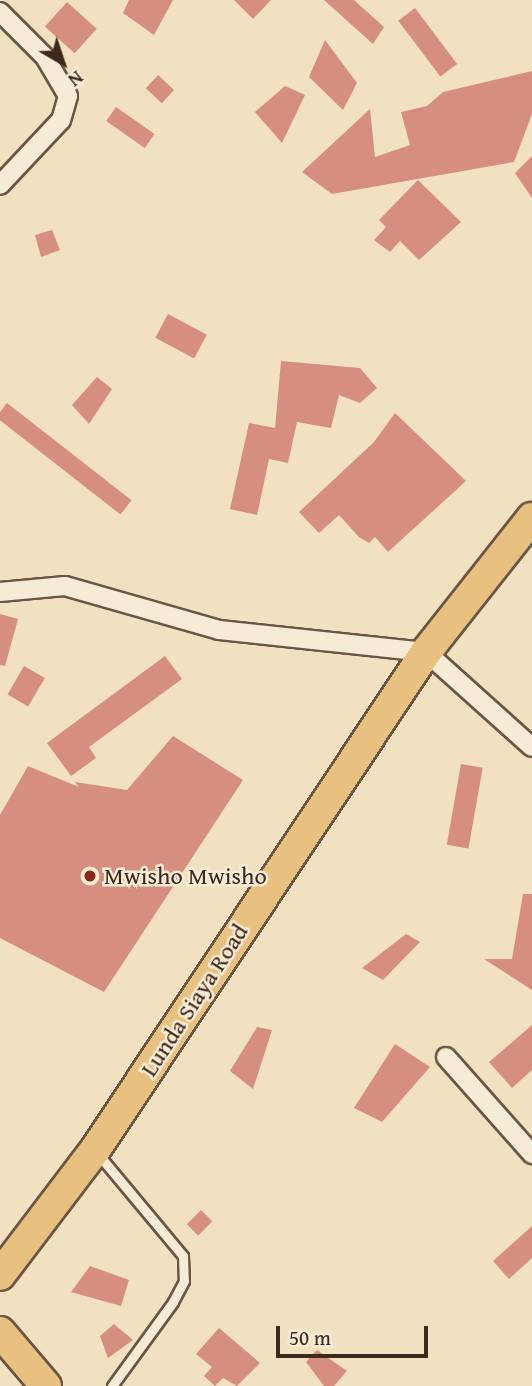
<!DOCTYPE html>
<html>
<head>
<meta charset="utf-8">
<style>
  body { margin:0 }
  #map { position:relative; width:532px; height:1386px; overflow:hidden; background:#f1e1c0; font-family:"Gentium Book Plus",serif }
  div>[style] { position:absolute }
  .building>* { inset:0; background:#d68f7f; transform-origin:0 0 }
  .roads { filter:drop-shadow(2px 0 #6b5645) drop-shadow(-2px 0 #6b5645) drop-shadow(0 2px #6b5645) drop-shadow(0 -2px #6b5645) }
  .service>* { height:9px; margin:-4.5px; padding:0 4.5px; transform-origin:4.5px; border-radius:4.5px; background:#f6ecd6 }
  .minor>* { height:18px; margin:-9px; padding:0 9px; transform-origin:9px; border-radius:9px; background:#f6ecd6 }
  .primary>* { height:30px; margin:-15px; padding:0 15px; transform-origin:15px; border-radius:15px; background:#e8c080 }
  .trunk>* { height:30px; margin:-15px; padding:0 15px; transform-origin:15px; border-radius:15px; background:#e8c080 }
  .dots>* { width:19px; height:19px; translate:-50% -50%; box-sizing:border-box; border:4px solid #f6ecd6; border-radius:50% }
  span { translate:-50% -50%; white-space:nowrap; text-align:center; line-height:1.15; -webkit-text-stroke:5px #f6ecd6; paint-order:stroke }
  .poi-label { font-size:24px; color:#3e281c }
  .left { translate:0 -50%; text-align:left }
  .street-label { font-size:24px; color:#3e281c }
  .north { position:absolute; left:28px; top:28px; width:70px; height:70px; -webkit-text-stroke:5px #f6ecd6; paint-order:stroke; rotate:141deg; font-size:19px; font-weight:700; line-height:28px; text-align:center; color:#3e281c }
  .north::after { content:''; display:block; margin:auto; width:24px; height:32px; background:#3e281c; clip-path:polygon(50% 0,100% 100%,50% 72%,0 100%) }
  .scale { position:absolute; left:276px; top:1326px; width:152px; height:32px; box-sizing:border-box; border:4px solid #3e281c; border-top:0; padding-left:9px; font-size:21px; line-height:24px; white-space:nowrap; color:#3e281c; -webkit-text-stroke:5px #f6ecd6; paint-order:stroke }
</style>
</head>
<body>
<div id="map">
  <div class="building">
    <div style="clip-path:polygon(129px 0,173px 0,154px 35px,123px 13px)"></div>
    <div style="clip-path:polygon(234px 0,271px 0,253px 19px)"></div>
    <div style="clip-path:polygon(324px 0,354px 0,384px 27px,373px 44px)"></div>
    <div style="left:67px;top:2px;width:40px;height:33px;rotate:42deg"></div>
    <div style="left:415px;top:8px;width:70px;height:21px;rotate:53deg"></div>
    <div style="clip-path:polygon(325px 40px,357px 83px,343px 110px,309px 77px)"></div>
    <div style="clip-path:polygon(532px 71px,532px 114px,514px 162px,332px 194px,302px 172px,370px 109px,375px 157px,410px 145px,401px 112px,427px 106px,443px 92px)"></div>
    <div style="left:158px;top:75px;width:22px;height:18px;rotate:43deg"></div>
    <div style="clip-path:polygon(285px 86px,305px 95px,282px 143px,255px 112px)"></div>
    <div style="left:116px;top:107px;width:47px;height:17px;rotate:35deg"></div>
    <div style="clip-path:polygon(532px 156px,532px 198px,515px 173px)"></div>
    <div style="clip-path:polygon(418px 180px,461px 222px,419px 260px,400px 241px,390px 252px,374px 240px,386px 227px,379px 220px)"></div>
    <div style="clip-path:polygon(52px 230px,60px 250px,41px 257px,35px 235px)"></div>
    <div style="left:168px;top:314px;width:44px;height:27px;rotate:28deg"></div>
    <div style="clip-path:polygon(281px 361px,360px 368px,377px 388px,360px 403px,339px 395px,331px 428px,297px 422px,288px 463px,269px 459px,257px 515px,230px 509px,249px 423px,275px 428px)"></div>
    <div style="clip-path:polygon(97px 377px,112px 389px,89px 424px,72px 405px)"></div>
    <div style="left:7px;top:403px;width:158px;height:18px;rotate:38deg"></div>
    <div style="clip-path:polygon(395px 413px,466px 481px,388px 552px,375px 537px,369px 543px,359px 537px,339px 515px,319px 533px,299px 512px,374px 442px)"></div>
    <div style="clip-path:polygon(0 614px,18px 619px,5px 666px,0 665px)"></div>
    <div style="clip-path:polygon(165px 656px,182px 679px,89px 747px,96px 758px,71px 776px,47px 743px)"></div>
    <div style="left:24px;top:666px;width:24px;height:33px;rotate:30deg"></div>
    <div style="clip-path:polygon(173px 736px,243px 780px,104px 992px,0 938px,0 815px,28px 766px,79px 787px,75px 782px,127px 790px)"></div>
    <div style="left:461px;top:764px;width:22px;height:82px;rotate:10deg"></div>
    <div style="clip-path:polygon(523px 894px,532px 894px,532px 990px,484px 959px,512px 959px)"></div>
    <div style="clip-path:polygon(406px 934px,420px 942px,383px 980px,362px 968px)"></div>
    <div style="clip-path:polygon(532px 1025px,532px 1070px,512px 1088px,489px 1062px)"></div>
    <div style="clip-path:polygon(257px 1027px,272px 1030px,253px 1089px,230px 1071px)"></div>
    <div style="clip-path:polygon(395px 1044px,430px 1067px,382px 1122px,354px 1108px)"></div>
    <div style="left:201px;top:1210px;width:16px;height:20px;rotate:45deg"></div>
    <div style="clip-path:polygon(532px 1226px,532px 1258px,509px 1279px,493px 1261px)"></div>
    <div style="clip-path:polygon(90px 1266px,129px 1280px,121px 1306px,71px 1292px)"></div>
    <div style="clip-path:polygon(114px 1324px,133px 1340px,108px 1358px,100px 1336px)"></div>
    <div style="clip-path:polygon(219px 1328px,260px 1363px,237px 1386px,223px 1378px,215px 1386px,204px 1376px,212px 1367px,196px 1354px)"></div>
    <div style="clip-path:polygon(317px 1350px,347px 1371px,334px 1386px,324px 1386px,306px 1362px)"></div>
  </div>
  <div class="roads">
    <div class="service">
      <div style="left:98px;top:1154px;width:133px;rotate:50.2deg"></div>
      <div style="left:183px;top:1256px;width:25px;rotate:88deg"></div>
      <div style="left:184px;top:1281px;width:24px;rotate:118deg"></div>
      <div style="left:173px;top:1302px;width:104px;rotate:126deg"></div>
    </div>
    <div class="minor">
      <div style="left:0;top:12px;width:64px;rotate:45deg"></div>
      <div style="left:45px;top:57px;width:45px;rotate:59.5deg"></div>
      <div style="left:68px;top:96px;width:25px;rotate:106deg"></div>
      <div style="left:61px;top:120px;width:89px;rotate:133.2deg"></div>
      <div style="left:0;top:592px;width:65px;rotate:-5.3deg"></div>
      <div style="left:65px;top:586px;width:160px;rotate:15.9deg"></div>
      <div style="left:219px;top:630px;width:208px;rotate:6.1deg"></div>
      <div style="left:426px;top:652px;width:142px;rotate:41.9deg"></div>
      <div style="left:446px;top:1057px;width:130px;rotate:48.4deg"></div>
    </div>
    <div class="primary">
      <div style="left:0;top:1275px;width:157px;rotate:-52.8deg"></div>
      <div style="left:95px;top:1150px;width:598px;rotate:-56.39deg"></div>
      <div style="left:426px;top:652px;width:171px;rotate:-51.7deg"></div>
    </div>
    <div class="trunk">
      <div style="left:0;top:1332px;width:71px;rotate:49.6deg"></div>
    </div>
  </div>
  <div class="dots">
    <div style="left:90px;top:876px;background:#8f2418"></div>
  </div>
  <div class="poi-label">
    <span class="left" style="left:104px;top:876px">Mwisho Mwisho</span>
  </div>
  <div class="street-label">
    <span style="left:194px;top:1000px;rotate:-57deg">Lunda Siaya Road</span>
  </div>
  <div class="north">N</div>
  <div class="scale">50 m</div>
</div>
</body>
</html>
